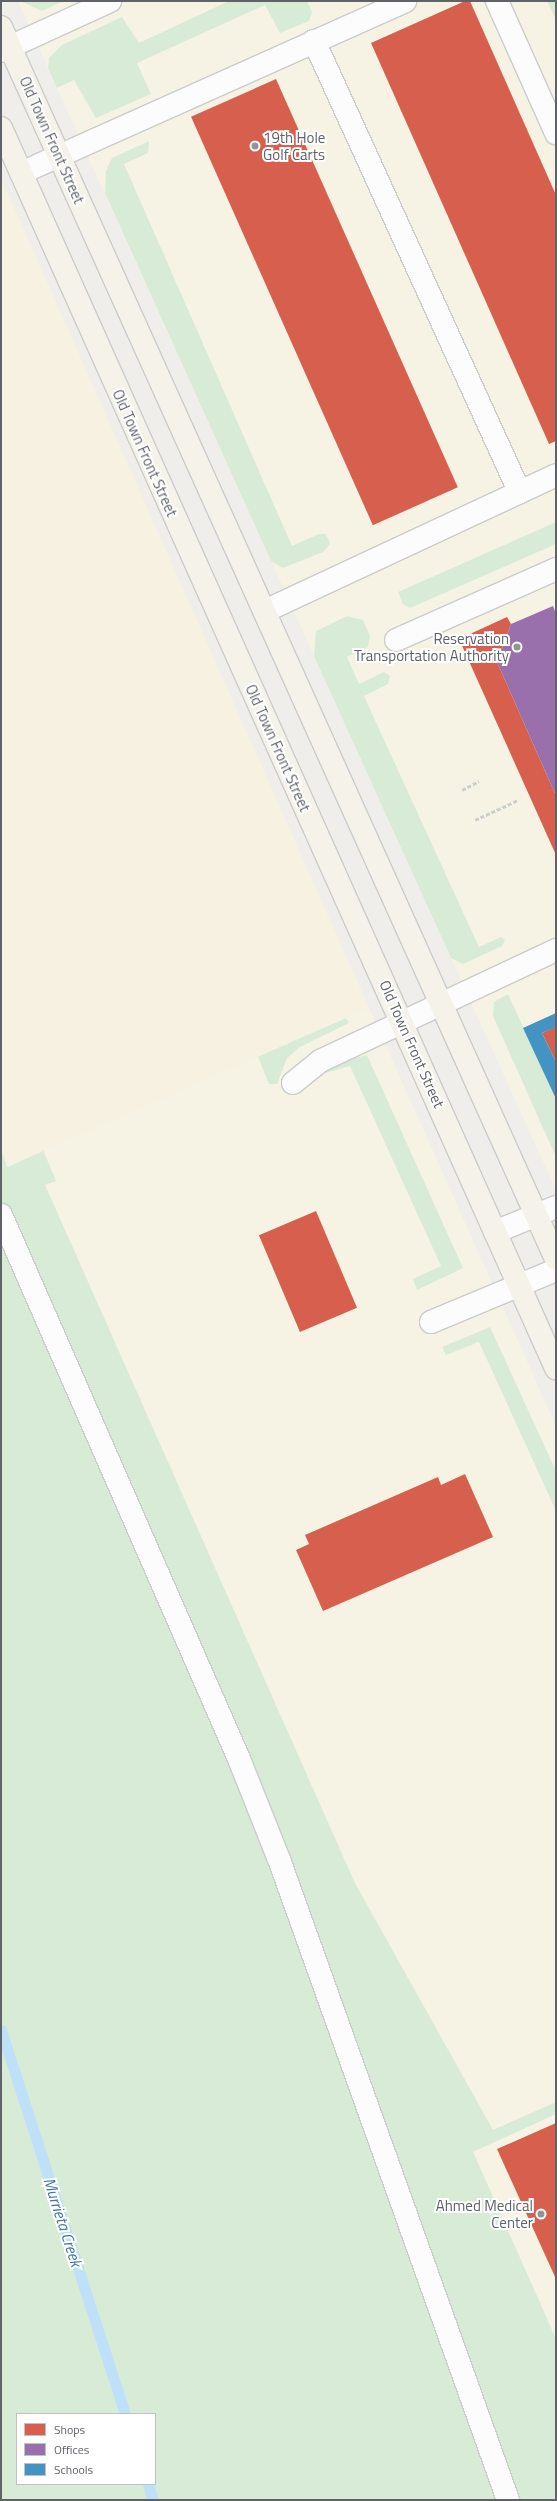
<!DOCTYPE html>
<html>
<head>
<meta charset="utf-8">
<style>
  body { margin:0 }
  #map { position:relative; width:557px; height:2501px; overflow:hidden; background:#efeeea; font-family:"Titillium Web",sans-serif }
  div>[style] { position:absolute }
  .commercial>* { inset:0; background:#f7f3e4 }
  .green>* { inset:0; background:#d8ebd6 }
  .sand>* { inset:0; background:#f6f1e1 }
  .shops>* { inset:0; background:#d6604d; transform-origin:0 0 }
  .offices>* { inset:0; background:#9970ab }
  .schools>* { inset:0; background:#4393c3 }
  .stream>* { height:11px; margin:-5.5px; padding:0 5.5px; transform-origin:5.5px; border-radius:5.5px; background:#bfe0f9 }
  .path>* { height:2.5px; margin-top:-1.25px; transform-origin:0; background:repeating-linear-gradient(90deg,#cacfcc 0 4px,transparent 0 6px) }
  .roads { filter:drop-shadow(1px 0 #cbcccc) drop-shadow(-1px 0 #cbcccc) drop-shadow(0 1px #cbcccc) drop-shadow(0 -1px #cbcccc) }
  .minor>* { height:22px; margin:-11px; padding:0 11px; transform-origin:11px; border-radius:11px; background:#fdfcfc }
  .major>* { height:22px; margin:-11px; padding:0 11px; transform-origin:11px; border-radius:11px; background:#f4f2e9 }
  .dots>* { width:11px; height:11px; translate:-50% -50%; box-sizing:border-box; border:2px solid #fff; border-radius:50% }
  span { translate:-50% -50%; white-space:nowrap; text-align:center; line-height:1.15; -webkit-text-stroke:4px #fff; paint-order:stroke }
  .poi-label { font-size:15px; color:#5f6368 }
  .left { translate:0 -50%; text-align:left }
  .right { translate:-100% -50%; text-align:right }
  .street-label { font-size:15px; color:#5f6368 }
  .water-label { font-size:16px; color:#4174aa; font-style:italic }
  .frame { position:absolute; inset:0; border:2px solid #5f6368; pointer-events:none }
  .legend { position:absolute; left:16px; top:2413px; width:140px; height:72px; box-sizing:border-box; background:#fff; border:1px solid #bfc1c3; margin:0; padding:5px 7px; list-style:none; font-size:12px; color:#5f6368 }
  .legend li { display:flex; align-items:center; gap:8px; height:20px }
  .legend b { width:20px; border:1px solid #bfc1c3 }
</style>
</head>
<body>
<div id="map">
  <div class="commercial">
    <div style="clip-path:polygon(18px 1px,556px 1px,556px 1190px,57px 88px)"></div>
    <div style="clip-path:polygon(369px 1008px,556px 1426px,556px 2339px,45px 1185px,56px 1181px,43px 1150px)"></div>
  </div>
  <div class="green">
    <div style="clip-path:polygon(20px 1px,64px 1px,42px 11px)"></div>
    <div style="clip-path:polygon(229px 1px,307px 1px,312px 12px,309px 21px,280px 33px,265px 5px,137px 63px,151px 94px,96px 118px,74px 80px,57px 88px,48px 68px,49px 58px,62px 45px,122px 17px,139px 43px)"></div>
    <div style="clip-path:polygon(547px 1px,556px 1px,556px 20px)"></div>
    <div style="clip-path:polygon(149px 141px,148px 153px,124px 164px,292px 546px,319px 534px,325px 534px,329px 540px,330px 544px,323px 552px,283px 568px,271px 561px,105px 193px,106px 171px,112px 158px)"></div>
    <div style="clip-path:polygon(556px 522px,556px 544px,410px 608px,403px 604px,398px 592px)"></div>
    <div style="clip-path:polygon(347px 616px,363px 620px,370px 636px,368px 647px,347px 657px,359px 684px,384px 672px,390px 676px,388px 684px,364px 696px,479px 947px,501px 937px,505px 940px,502px 946px,463px 964px,451px 958px,314px 656px,316px 631px)"></div>
    <div style="clip-path:polygon(508px 994px,556px 1099px,556px 1157px,493px 1016px,494px 1002px)"></div>
    <div style="clip-path:polygon(346px 1018px,349px 1023px,300px 1047px,287px 1058px,277px 1084px,269px 1084px,257px 1054px)"></div>
    <div style="clip-path:polygon(367px 1055px,463px 1268px,417px 1290px,413px 1279px,441px 1266px,350px 1066px,325px 1073px,334px 1063px)"></div>
    <div style="clip-path:polygon(evenodd,1px 1149px,8px 1167px,43px 1150px,56px 1181px,45px 1185px,355px 1883px,493px 2130px,556px 2102px,556px 2114px,473px 2152px,556px 2339px,556px 2500px,1px 2500px,1px 1149px,17px 2414px,155px 2414px,155px 2484px,17px 2484px,17px 2414px)"></div>
    <div style="clip-path:polygon(490px 1327px,556px 1471px,556px 1511px,479px 1342px,446px 1355px,442px 1347px)"></div>
  </div>
  <div class="sand">
    <div style="clip-path:polygon(1px 178px,369px 1008px,7px 1167px,1px 1149px)"></div>
  </div>
  <div class="shops">
    <div style="clip-path:polygon(465px 1px,470px 1px,556px 195px,556px 441px,549px 444px,371px 43px)"></div>
    <div style="left:276px;top:79px;width:447px;height:93px;rotate:66deg"></div>
    <div style="clip-path:polygon(507px 617px,511px 624px,497px 662px,556px 796px,556px 855px,459px 639px)"></div>
    <div style="clip-path:polygon(555px 1027px,556px 1028px,556px 1062px,542px 1033px)"></div>
    <div style="left:316px;top:1211px;width:105px;height:62px;rotate:67deg"></div>
    <div style="clip-path:polygon(465px 1474px,493px 1537px,323px 1611px,296px 1550px,309px 1544px,305px 1535px,438px 1477px,441px 1485px)"></div>
    <div style="clip-path:polygon(556px 2123px,556px 2279px,497px 2149px)"></div>
  </div>
  <div class="offices">
    <div style="clip-path:polygon(553px 606px,556px 614px,556px 796px,497px 662px,511px 624px)"></div>
  </div>
  <div class="schools">
    <div style="clip-path:polygon(556px 1013px,556px 1027px,542px 1033px,556px 1062px,556px 1099px,523px 1028px)"></div>
  </div>
  <div class="stream">
    <div style="left:1px;top:2030px;width:404px;rotate:72.1deg"></div>
    <div style="left:148px;top:2484px;width:17px;rotate:73deg"></div>
  </div>
  <div class="path">
    <div style="left:462px;top:790px;width:19px;rotate:-28deg"></div>
    <div style="left:475px;top:820px;width:47px;rotate:-24.9deg"></div>
  </div>
  <div class="roads">
    <div class="minor">
      <div style="left:497px;top:1px;width:145px;rotate:65.9deg"></div>
      <div style="left:314px;top:41px;width:496px;rotate:65.5deg"></div>
      <div style="left:1px;top:51px;width:120px;rotate:-24.6deg"></div>
      <div style="left:21px;top:173px;width:421px;rotate:-24.1deg"></div>
      <div style="left:265px;top:611px;width:321px;rotate:-25deg"></div>
      <div style="left:396px;top:640px;width:175px;rotate:-23.9deg"></div>
      <div style="left:293px;top:1083px;width:35px;rotate:-39deg"></div>
      <div style="left:320px;top:1061px;width:261px;rotate:-25.2deg"></div>
      <div style="left:1px;top:1215px;width:594px;rotate:66.37deg"></div>
      <div style="left:239px;top:1759px;width:111px;rotate:68.3deg"></div>
      <div style="left:280px;top:1862px;width:678px;rotate:70.33deg"></div>
      <div style="left:495px;top:1232px;width:66px;rotate:-22.3deg"></div>
      <div style="left:431px;top:1322px;width:135px;rotate:-22.6deg"></div>
    </div>
    <div class="major">
      <div style="left:1px;top:27px;width:1351px;rotate:65.75deg"></div>
      <div style="left:1px;top:128px;width:1359px;rotate:65.89deg"></div>
    </div>
  </div>
  <div class="dots">
    <div style="left:255px;top:146px;background:#919496"></div>
    <div style="left:517px;top:647px;background:#919496"></div>
    <div style="left:541px;top:2214px;background:#919496"></div>
  </div>
  <div class="poi-label">
    <span class="left" style="left:263px;top:146px">19th Hole<br>Golf Carts</span>
    <span class="right" style="left:509px;top:647px">Reservation<br>Transportation Authority</span>
    <span class="right" style="left:533px;top:2214px">Ahmed Medical<br>Center</span>
  </div>
  <div class="street-label">
    <span style="left:52px;top:140px;rotate:66deg">Old Town Front Street</span>
    <span style="left:145px;top:453px;rotate:66deg">Old Town Front Street</span>
    <span style="left:278px;top:748px;rotate:66deg">Old Town Front Street</span>
    <span style="left:412px;top:1044px;rotate:66deg">Old Town Front Street</span>
  </div>
  <div class="water-label">
    <span style="left:63px;top:2222px;rotate:72deg">Murrieta Creek</span>
  </div>
  <div class="frame"></div>
  <ul class="legend">
  <li><b style="height:11px;background:#d6604d"></b>Shops</li>
  <li><b style="height:11px;background:#9970ab"></b>Offices</li>
  <li><b style="height:11px;background:#4393c3"></b>Schools</li>
  </ul>
</div>
</body>
</html>
